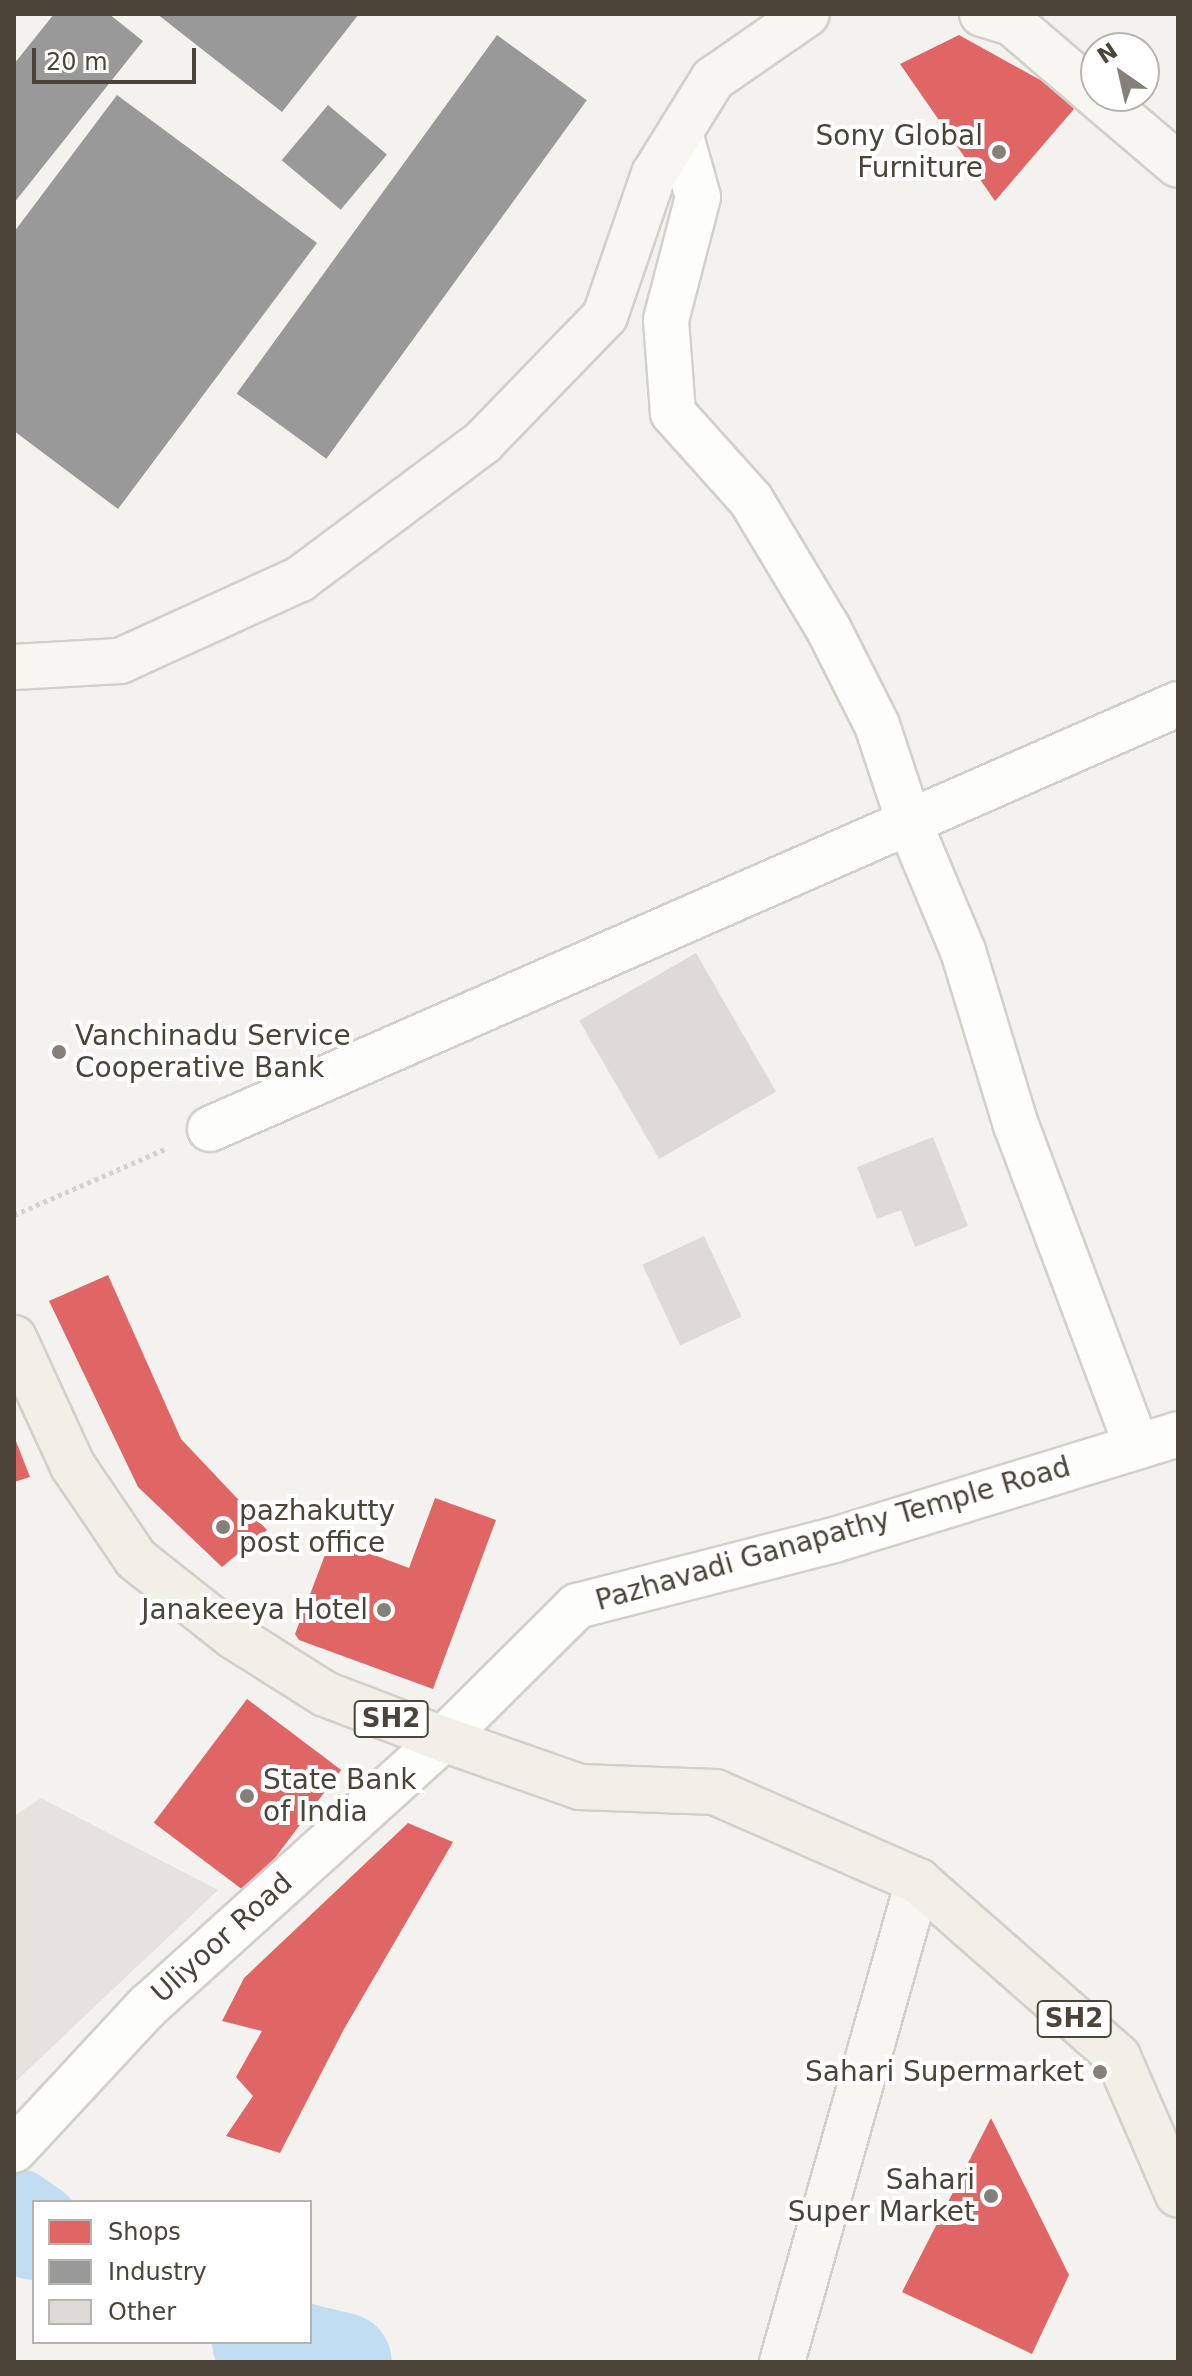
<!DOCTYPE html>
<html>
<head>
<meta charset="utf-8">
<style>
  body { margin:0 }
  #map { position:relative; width:1192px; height:2376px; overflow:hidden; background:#f4f2ee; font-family:"DejaVu Sans",sans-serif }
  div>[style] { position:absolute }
  .parking>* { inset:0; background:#e6e3df }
  .shops>* { inset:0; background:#e06666; transform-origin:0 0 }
  .industry>* { inset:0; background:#999; transform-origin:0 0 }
  .river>* { height:98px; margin:-49px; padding:0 49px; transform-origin:49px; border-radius:49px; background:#c0ddf1 }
  .building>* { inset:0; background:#dedbd6; transform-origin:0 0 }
  .path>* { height:5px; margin-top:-2.5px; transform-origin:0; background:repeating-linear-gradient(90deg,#d3d2cc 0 4px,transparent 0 8px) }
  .roads { filter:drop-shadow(2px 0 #d2d0cb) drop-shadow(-2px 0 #d2d0cb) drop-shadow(0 2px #d2d0cb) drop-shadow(0 -2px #d2d0cb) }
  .street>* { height:44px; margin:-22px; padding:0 22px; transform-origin:22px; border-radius:22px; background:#fdfdfc }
  .secondary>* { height:44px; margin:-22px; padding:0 22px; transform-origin:22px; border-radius:22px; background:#f7f6f1 }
  .primary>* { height:44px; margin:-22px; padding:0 22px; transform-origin:22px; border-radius:22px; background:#f2efe6 }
  .dots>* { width:22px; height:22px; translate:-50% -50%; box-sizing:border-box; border:4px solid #fff; border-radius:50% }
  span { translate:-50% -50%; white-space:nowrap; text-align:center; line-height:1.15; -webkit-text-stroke:8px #fff; paint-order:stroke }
  .shield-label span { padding:2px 6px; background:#fff; border:2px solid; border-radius:6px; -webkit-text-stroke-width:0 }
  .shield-label { font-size:26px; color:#4b4439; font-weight:700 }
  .poi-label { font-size:28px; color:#4b4439 }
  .right { translate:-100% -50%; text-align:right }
  .left { translate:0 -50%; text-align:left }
  .street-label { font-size:28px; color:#4b4439 }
  .frame { position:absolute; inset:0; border:16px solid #4b4439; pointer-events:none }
  .legend { position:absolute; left:32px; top:2200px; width:280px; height:144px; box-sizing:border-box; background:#fff; border:2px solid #b7b4b0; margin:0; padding:10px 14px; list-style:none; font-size:24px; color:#4b4439 }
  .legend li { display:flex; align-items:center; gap:16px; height:40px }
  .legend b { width:40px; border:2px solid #b7b4b0 }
  .north { position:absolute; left:1080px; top:32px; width:80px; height:80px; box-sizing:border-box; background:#fff; border:2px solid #b7b4b0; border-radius:50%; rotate:326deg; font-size:22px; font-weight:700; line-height:32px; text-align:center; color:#4b4439 }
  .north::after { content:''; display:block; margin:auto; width:28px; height:36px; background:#868178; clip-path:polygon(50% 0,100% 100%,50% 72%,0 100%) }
  .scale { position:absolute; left:32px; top:48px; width:164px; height:36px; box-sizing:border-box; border:4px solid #4b4439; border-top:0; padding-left:10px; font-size:24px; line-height:28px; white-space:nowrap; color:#4b4439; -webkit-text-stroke:6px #fff; paint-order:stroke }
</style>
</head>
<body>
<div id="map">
  <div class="parking">
    <div style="clip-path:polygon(41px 1798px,218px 1890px,14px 2083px,14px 1816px)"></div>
  </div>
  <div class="shops">
    <div style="clip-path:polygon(959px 35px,1080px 102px,995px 201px,900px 64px)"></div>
    <div style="clip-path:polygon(108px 1275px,181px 1439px,267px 1530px,222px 1567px,138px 1487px,49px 1301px)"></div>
    <div style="clip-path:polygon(14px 1436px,30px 1477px,14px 1482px)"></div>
    <div style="clip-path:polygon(435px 1498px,496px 1520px,433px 1689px,299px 1640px,295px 1634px,331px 1539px,409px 1568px)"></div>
    <div style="left:247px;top:1699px;width:118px;height:155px;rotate:37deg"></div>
    <div style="clip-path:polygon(408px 1823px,453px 1842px,344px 2029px,280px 2153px,226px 2136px,253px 2096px,236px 2077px,262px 2031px,222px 2021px,244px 1978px)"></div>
    <div style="clip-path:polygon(991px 2118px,1069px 2275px,1032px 2354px,902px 2292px)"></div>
  </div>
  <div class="industry">
    <div style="clip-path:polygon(54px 14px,109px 14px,143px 41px,14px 203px,14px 64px)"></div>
    <div style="clip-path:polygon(157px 14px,359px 14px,282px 112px)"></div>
    <div style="left:497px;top:35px;width:111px;height:443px;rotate:36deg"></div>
    <div style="clip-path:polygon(117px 95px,317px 243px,118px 509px,14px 431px,14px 232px)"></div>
    <div style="left:328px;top:105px;width:77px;height:72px;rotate:40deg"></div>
  </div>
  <div class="river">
    <div style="left:14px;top:2217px;width:24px;rotate:35deg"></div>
    <div style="left:261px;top:2342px;width:84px;rotate:13.7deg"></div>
  </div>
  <div class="building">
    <div style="left:696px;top:953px;width:160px;height:135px;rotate:60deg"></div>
    <div style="clip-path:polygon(933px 1137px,968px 1226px,915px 1247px,901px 1210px,877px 1219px,857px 1167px)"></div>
    <div style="left:704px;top:1236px;width:89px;height:68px;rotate:65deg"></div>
  </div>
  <div class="path">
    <div style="left:14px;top:1215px;width:167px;rotate:-23.6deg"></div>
  </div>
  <div class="roads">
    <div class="street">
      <div style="left:680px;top:133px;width:66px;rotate:74.3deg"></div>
      <div style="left:698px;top:197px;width:127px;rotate:104.6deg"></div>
      <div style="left:666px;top:320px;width:93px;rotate:85.7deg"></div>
      <div style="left:673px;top:413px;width:117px;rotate:48.1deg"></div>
      <div style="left:751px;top:500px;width:149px;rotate:59deg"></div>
      <div style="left:828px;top:628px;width:109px;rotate:63.2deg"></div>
      <div style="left:877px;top:725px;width:102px;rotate:71.7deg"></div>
      <div style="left:909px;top:822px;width:140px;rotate:67.3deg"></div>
      <div style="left:963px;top:951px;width:182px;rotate:73.1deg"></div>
      <div style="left:1016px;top:1125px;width:344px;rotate:69.4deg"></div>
      <div style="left:210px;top:1129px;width:1057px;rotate:-23.7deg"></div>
      <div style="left:14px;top:2150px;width:197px;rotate:-47.1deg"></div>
      <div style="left:148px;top:2006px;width:398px;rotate:-42.1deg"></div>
      <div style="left:443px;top:1739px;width:189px;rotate:-44.8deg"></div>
      <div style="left:577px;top:1606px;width:265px;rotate:-14.4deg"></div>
      <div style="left:834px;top:1540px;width:360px;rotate:-17.1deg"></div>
    </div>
    <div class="secondary">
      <div style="left:982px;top:14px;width:31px;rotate:17deg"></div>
      <div style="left:1012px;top:23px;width:111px;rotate:40.6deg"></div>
      <div style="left:1097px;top:96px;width:106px;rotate:40.4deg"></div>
      <div style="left:14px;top:667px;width:106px;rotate:-3.2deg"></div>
      <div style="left:120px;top:661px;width:198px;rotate:-24.5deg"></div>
      <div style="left:300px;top:579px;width:229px;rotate:-36.8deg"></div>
      <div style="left:483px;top:442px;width:175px;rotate:-45.9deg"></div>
      <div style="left:605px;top:316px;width:150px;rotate:-71deg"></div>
      <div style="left:654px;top:174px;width:112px;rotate:-58.2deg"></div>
      <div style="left:713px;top:79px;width:114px;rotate:-34.7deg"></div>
      <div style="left:782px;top:2362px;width:500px;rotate:-74.2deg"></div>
    </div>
    <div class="primary">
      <div style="left:14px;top:1338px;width:141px;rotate:65.3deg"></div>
      <div style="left:73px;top:1466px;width:112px;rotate:55.9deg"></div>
      <div style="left:136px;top:1559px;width:124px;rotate:38.4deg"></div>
      <div style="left:233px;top:1636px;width:109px;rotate:32.2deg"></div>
      <div style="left:325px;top:1694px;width:126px;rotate:20.9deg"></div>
      <div style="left:443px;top:1739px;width:145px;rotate:19.3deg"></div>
      <div style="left:580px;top:1787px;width:135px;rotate:2.1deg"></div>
      <div style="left:715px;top:1792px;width:222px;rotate:23.7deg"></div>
      <div style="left:918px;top:1881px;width:266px;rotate:41.3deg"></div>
      <div style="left:1118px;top:2057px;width:150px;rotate:66.5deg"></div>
    </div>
  </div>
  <div class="dots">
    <div style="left:999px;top:152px;background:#868178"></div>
    <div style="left:59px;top:1052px;background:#868178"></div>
    <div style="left:223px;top:1527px;background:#868178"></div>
    <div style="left:384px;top:1610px;background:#868178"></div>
    <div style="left:247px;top:1796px;background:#868178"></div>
    <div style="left:1100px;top:2072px;background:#868178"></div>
    <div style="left:991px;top:2196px;background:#868178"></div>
  </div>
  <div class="shield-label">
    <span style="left:391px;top:1719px">SH2</span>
    <span style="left:1074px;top:2019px">SH2</span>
  </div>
  <div class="poi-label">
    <span class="right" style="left:983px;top:152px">Sony Global<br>Furniture</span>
    <span class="left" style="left:75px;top:1052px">Vanchinadu Service<br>Cooperative Bank</span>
    <span class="left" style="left:239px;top:1527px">pazhakutty<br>post office</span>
    <span class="right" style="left:368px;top:1610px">Janakeeya Hotel</span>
    <span class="left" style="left:263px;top:1796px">State Bank<br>of India</span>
    <span class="right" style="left:1084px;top:2072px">Sahari Supermarket</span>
    <span class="right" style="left:975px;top:2196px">Sahari<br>Super Market</span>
  </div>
  <div class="street-label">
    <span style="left:833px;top:1534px;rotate:-16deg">Pazhavadi Ganapathy Temple Road</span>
    <span style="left:222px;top:1938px;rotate:-42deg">Uliyoor Road</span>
  </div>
  <div class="frame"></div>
  <ul class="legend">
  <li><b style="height:22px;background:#e06666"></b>Shops</li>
  <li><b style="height:22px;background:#999"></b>Industry</li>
  <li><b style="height:22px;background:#dedbd6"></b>Other</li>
  </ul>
  <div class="north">N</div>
  <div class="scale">20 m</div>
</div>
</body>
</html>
